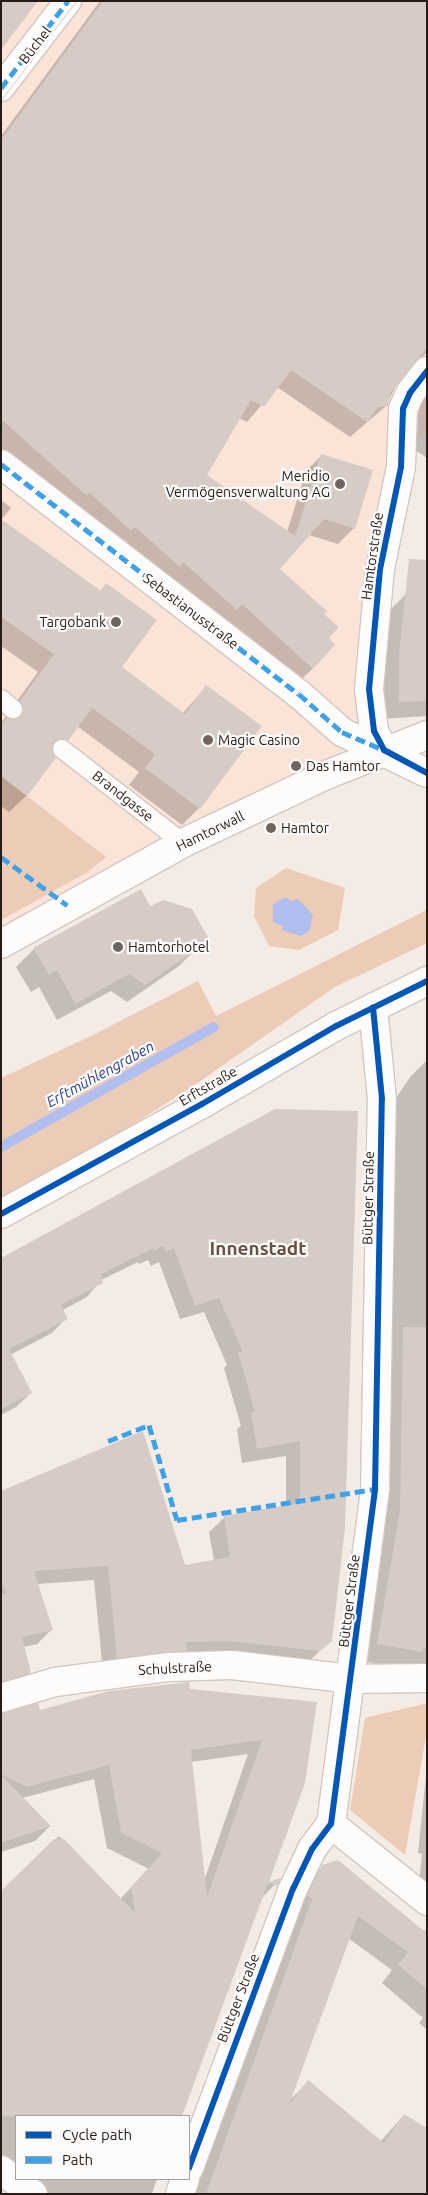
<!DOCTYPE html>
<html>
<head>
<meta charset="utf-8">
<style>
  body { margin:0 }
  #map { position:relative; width:428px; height:2195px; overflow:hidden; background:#f5ebe5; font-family:Ubuntu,sans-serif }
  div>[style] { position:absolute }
  .built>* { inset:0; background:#fae4d8 }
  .green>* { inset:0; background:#eccbb7 }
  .water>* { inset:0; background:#b1bff0 }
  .shadow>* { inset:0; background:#0003 }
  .stream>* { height:10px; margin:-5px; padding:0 5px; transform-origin:5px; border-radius:5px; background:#b1bff0 }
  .building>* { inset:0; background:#d6ccc5 }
  .roads { filter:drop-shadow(1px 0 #d1c7c1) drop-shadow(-1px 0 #d1c7c1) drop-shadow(0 1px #d1c7c1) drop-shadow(0 -1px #d1c7c1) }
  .service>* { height:18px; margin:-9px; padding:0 9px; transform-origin:9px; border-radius:9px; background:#fefcfb }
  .pedestrian>* { height:26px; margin:-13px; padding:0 13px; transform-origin:13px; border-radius:13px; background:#fefcfb }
  .minor>* { height:28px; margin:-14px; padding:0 14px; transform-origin:14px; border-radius:14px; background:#fefcfb }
  .tram>* { height:1px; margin:-0.5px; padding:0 0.5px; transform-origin:0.5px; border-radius:0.5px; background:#d7d3d1 }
  .quiet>* { height:5px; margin-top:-2.5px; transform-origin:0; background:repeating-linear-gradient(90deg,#3ea2ea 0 10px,transparent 0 15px) }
  .cycleway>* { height:6px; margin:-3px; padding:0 3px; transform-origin:3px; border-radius:3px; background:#0057b8 }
  .dots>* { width:14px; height:14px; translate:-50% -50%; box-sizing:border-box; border:2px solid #fbfbfb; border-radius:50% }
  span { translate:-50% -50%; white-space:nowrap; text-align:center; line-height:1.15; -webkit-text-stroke:4.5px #fbfbfb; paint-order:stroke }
  .street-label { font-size:14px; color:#271c15 }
  .poi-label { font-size:14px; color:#271c15 }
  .right { translate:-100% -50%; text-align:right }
  .left { translate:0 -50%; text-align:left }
  .water-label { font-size:15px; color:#2c3f91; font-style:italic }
  .district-label { font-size:19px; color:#6b5141; font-weight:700 }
  .frame { position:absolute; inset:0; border:2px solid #271c15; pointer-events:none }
  .legend { position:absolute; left:15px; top:2115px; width:175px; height:65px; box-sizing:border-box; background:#fbfbfb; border:1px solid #a6a29f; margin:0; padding:6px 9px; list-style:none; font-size:15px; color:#271c15 }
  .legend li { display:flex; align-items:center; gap:10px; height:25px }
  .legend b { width:25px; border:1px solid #a6a29f }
</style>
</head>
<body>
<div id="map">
  <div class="built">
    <div style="clip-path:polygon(1px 1px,427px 1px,427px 432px,405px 446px,373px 692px,387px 745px,1px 940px)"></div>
  </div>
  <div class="green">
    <div style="clip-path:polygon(1px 776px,106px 857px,88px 872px,1px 920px)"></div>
    <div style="clip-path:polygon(286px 868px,345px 888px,338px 930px,299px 950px,269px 946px,254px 916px,256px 888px)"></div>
    <div style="clip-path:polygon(427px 910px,427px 943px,335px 987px,189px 1089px,103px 1143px,1px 1198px,1px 1078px,91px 1036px,198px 981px,216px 1016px)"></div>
    <div style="clip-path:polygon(427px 1703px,427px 1731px,405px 1855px,350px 1810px,365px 1718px)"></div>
  </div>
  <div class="water">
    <div style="clip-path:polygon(286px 897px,291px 901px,298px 899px,313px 915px,309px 931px,301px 936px,282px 930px,283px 926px,273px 922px,273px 904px)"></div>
  </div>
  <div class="shadow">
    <div style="clip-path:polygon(100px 1px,427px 1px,427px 352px,397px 383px,386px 406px,350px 437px,277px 387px,247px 422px,239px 418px,205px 475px,287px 532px,306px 471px,322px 455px,354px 528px,338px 544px,309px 535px,279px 569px,323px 614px,327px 638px,313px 668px,297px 684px,226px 620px,220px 625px,70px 511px,1px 448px,1px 136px)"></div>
    <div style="clip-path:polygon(427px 391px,427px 458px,412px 448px,421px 401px)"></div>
    <div style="clip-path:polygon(1px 500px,11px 508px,1px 520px)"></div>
    <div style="clip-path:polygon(1px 520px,100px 591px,106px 585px,121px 668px,182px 714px,206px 687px,260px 727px,199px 808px,182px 825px,129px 785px,139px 772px,77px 726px,52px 755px,27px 795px,9px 812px,1px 806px,1px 723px,38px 672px,1px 646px)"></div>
    <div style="clip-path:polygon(406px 594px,427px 594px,427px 716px,382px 719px,381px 674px,388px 612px)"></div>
    <div style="clip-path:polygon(150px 908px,197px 948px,179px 966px,127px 1002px,111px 991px,57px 1020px,39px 987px,31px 992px,16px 967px,34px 949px)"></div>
    <div style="clip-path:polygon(427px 1060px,427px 1666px,415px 1670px,361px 1661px,392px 1104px,411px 1076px)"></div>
    <div style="clip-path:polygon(275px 1111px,331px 1640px,304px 1666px,103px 1672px,94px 1580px,37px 1584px,52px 1629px,37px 1644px,23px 1647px,29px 1673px,14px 1687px,1px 1691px,1px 1493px,184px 1566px,214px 1561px,209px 1532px,224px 1518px,286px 1507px,286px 1456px,242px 1463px,237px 1429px,241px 1426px,224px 1368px,227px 1365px,204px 1312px,180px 1319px,159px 1262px,151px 1266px,148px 1260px,139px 1264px,138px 1262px,101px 1280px,87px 1297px,63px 1310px,66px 1318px,52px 1333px,10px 1355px,31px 1393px,16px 1407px,1px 1415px,1px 1259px)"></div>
    <div style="clip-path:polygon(evenodd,188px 1683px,189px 1690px,315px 1704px,267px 1884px,279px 1880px,260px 1900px,180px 2116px,16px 2116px,16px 2171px,1px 2159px,1px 1892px,59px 1836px,120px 1899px,149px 1869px,107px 1848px,94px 1779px,22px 1798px,50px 1826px,35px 1841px,1px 1852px,1px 1714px,39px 1712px,110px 1692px,188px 1683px,248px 1754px,204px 1881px,191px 1762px,248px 1754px)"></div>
    <div style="clip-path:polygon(426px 1775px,427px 1774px,427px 1890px,419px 1883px,422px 1854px,418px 1853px)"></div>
    <div style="clip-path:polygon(322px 1867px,427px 1933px,427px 2030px,419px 2023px,423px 2018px,382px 1983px,392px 1970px,348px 1938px,289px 2101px,308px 2082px,380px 2142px,404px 2115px,427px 2132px,255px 2194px,194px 2194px,305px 1884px)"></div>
    <div style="clip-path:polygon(27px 2179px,157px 2179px,152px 2194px,47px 2194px)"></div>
  </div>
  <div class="stream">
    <div style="left:1px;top:1147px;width:244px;rotate:-29.4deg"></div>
  </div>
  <div class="building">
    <div style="clip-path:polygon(1px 1px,38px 1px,1px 50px)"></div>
    <div style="clip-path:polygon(103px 1px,427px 1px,427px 348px,390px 393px,388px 406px,378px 407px,367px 422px,291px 370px,264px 407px,251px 400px,207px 475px,295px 536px,321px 454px,373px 470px,355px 529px,324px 519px,280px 569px,327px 611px,324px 614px,339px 627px,329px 638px,335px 645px,313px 669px,242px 604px,237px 610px,183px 562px,180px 567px,135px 527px,131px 531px,89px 492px,87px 496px,1px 419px,1px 140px)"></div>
    <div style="clip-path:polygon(1px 519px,101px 591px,106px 583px,157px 620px,122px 667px,185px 714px,206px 685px,262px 726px,200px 809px,145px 768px,155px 754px,92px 708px,68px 741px,58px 739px,53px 743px,52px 753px,56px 758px,27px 796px,1px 776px,1px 726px,7px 718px,16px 719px,21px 715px,23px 706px,20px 701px,54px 654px,1px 617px)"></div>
    <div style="clip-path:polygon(409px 559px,427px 560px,427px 701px,399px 702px,399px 655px)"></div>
    <div style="clip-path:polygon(141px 889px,150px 906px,164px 900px,192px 909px,208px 937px,203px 945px,145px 985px,129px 974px,75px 1004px,57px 970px,49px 975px,33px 948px)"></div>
    <div style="clip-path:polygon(275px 1109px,358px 1111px,345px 1528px,332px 1641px,320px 1651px,229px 1641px,186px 1642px,187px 1651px,117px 1658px,108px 1566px,34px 1571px,53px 1630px,22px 1637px,31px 1673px,1px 1682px,1px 1594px,7px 1594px,1px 1582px,1px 1491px,143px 1431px,185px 1565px,230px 1557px,224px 1516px,300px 1503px,300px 1441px,257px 1449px,251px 1413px,255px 1412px,238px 1352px,243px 1352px,219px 1298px,195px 1306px,174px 1248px,166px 1252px,163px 1246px,154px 1251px,153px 1248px,101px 1274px,103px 1283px,61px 1305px,68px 1319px,9px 1349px,32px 1393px,1px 1409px,1px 1258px)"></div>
    <div style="clip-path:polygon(403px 1327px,427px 1327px,427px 1649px,422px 1648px,422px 1652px,377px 1644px,400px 1511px)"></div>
    <div style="clip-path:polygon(evenodd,189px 1682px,190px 1689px,317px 1702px,305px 1783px,269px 1882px,281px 1878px,277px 1886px,268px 1883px,182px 2116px,1px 2116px,1px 1891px,54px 1839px,64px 1839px,135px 1913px,131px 1887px,162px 1853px,121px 1833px,109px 1765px,27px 1787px,1px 1774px,1px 1713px,38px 1703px,40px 1710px,109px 1691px,189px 1682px,262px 1740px,207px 1897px,191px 1750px,262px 1740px)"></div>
    <div style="clip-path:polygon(1px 1775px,51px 1826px,1px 1843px)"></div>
    <div style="clip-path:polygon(338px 1860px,424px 1931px,427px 1928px,427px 1989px,398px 1965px,408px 1952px,358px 1916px,289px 2105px,308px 2080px,384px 2143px,404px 2114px,427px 2128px,427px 2194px,206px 2194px,312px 1899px,307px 1895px,322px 1865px)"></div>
  </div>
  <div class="roads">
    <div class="service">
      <div style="left:1px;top:699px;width:16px;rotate:40deg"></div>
      <div style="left:62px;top:749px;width:153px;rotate:37.8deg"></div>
    </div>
    <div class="pedestrian">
      <div style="left:1px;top:88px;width:110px;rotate:-52.4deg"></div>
    </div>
    <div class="minor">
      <div style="left:1px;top:464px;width:376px;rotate:37.7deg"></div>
      <div style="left:299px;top:694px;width:57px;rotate:41.5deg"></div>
      <div style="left:342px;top:732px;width:94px;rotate:25.8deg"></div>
      <div style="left:384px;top:750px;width:21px;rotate:-118deg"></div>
      <div style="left:374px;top:731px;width:42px;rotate:-96.8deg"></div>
      <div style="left:369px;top:689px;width:121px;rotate:-84.8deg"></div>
      <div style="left:380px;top:569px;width:104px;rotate:-78.4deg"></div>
      <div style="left:401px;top:467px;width:58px;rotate:-88deg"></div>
      <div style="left:403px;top:409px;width:17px;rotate:-66deg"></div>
      <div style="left:410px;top:393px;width:28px;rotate:-52deg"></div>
      <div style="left:1px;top:944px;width:208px;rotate:-29deg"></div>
      <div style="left:183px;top:843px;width:158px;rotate:-25.4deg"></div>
      <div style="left:326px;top:775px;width:109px;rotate:-21.6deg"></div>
      <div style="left:1px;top:1214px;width:229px;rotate:-28.7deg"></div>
      <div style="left:202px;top:1104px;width:155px;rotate:-30.2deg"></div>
      <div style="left:336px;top:1026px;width:102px;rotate:-26.3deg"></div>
      <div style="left:1px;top:1698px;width:56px;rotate:-16.5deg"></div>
      <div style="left:55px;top:1682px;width:115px;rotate:-7.5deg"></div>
      <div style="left:169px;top:1667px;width:63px;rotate:-1.8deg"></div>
      <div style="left:232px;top:1665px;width:121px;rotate:6.7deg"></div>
      <div style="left:352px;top:1679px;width:75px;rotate:-0.8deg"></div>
      <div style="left:331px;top:1824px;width:123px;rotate:38.7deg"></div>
      <div style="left:189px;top:2168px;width:298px;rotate:-69.6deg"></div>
      <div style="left:293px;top:1889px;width:44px;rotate:-64.6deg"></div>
      <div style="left:312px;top:1849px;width:31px;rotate:-53deg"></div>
      <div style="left:331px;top:1824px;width:338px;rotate:-82.5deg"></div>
      <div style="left:375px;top:1489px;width:390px;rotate:-89deg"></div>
      <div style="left:382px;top:1099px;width:92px;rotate:-95.6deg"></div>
      <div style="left:1px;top:2170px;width:40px;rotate:37deg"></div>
      <div style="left:180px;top:2194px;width:16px;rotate:-72deg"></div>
    </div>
  </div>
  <div class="tram">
    <div style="left:1px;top:100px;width:124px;rotate:-52.9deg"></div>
  </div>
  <div class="quiet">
    <div style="left:1px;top:88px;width:110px;rotate:-52.4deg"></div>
    <div style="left:1px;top:464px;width:376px;rotate:37.7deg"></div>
    <div style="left:299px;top:694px;width:57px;rotate:41.5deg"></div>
    <div style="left:342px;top:732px;width:46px;rotate:23.2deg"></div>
    <div style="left:1px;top:857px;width:82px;rotate:36deg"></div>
    <div style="left:108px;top:1441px;width:44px;rotate:-21.3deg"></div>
    <div style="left:149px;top:1425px;width:99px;rotate:73.6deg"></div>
    <div style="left:177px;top:1520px;width:200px;rotate:-8.9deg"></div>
  </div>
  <div class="cycleway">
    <div style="left:427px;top:371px;width:28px;rotate:128deg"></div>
    <div style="left:410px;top:393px;width:17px;rotate:114deg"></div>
    <div style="left:403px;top:409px;width:58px;rotate:92deg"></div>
    <div style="left:401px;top:467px;width:104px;rotate:101.6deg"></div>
    <div style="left:380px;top:569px;width:121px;rotate:95.2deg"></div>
    <div style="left:369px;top:689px;width:42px;rotate:83.2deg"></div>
    <div style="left:374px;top:731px;width:21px;rotate:62deg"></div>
    <div style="left:384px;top:750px;width:49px;rotate:28.1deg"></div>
    <div style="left:1px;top:1214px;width:229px;rotate:-28.7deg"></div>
    <div style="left:202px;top:1104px;width:155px;rotate:-30.2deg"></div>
    <div style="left:336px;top:1026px;width:102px;rotate:-26.3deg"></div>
    <div style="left:189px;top:2168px;width:298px;rotate:-69.6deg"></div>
    <div style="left:293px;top:1889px;width:44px;rotate:-64.6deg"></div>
    <div style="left:312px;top:1849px;width:31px;rotate:-53deg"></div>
    <div style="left:331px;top:1824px;width:338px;rotate:-82.5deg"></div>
    <div style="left:375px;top:1489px;width:390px;rotate:-89deg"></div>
    <div style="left:382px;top:1099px;width:92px;rotate:-95.6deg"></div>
  </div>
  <div class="dots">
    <div style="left:340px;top:484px;background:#6f645e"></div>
    <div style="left:116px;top:622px;background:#6f645e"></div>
    <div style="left:208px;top:740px;background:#6f645e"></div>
    <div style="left:296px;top:766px;background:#6f645e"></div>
    <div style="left:271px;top:828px;background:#6f645e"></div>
    <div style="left:118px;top:947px;background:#6f645e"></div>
  </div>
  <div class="street-label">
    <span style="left:35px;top:45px;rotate:-52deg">Büchel</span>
    <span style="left:372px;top:556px;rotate:-82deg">Hamtorstraße</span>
    <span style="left:191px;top:611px;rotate:37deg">Sebastianusstraße</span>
    <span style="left:123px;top:796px;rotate:38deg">Brandgasse</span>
    <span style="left:210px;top:831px;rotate:-26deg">Hamtorwall</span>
    <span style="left:208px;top:1086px;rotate:-30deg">Erftstraße</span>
    <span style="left:368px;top:1198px;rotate:-89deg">Büttger Straße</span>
    <span style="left:349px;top:1601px;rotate:-83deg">Büttger Straße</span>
    <span style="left:175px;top:1668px;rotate:-3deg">Schulstraße</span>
    <span style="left:238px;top:1998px;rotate:-69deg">Büttger Straße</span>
  </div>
  <div class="poi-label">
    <span class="right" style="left:330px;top:484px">Meridio<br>Vermögensverwaltung AG</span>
    <span class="right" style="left:106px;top:622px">Targobank</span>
    <span class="left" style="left:218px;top:740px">Magic Casino</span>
    <span class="left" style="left:306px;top:766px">Das Hamtor</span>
    <span class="left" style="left:281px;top:828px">Hamtor</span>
    <span class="left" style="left:128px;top:947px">Hamtorhotel</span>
  </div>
  <div class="water-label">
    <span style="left:100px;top:1074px;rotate:-29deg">Erftmühlengraben</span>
  </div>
  <div class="district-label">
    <span style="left:258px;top:1249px">Innenstadt</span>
  </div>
  <div class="frame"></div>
  <ul class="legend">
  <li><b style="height:6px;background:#0057b8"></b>Cycle path</li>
  <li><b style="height:6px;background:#3ea2ea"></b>Path</li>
  </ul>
</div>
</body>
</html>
